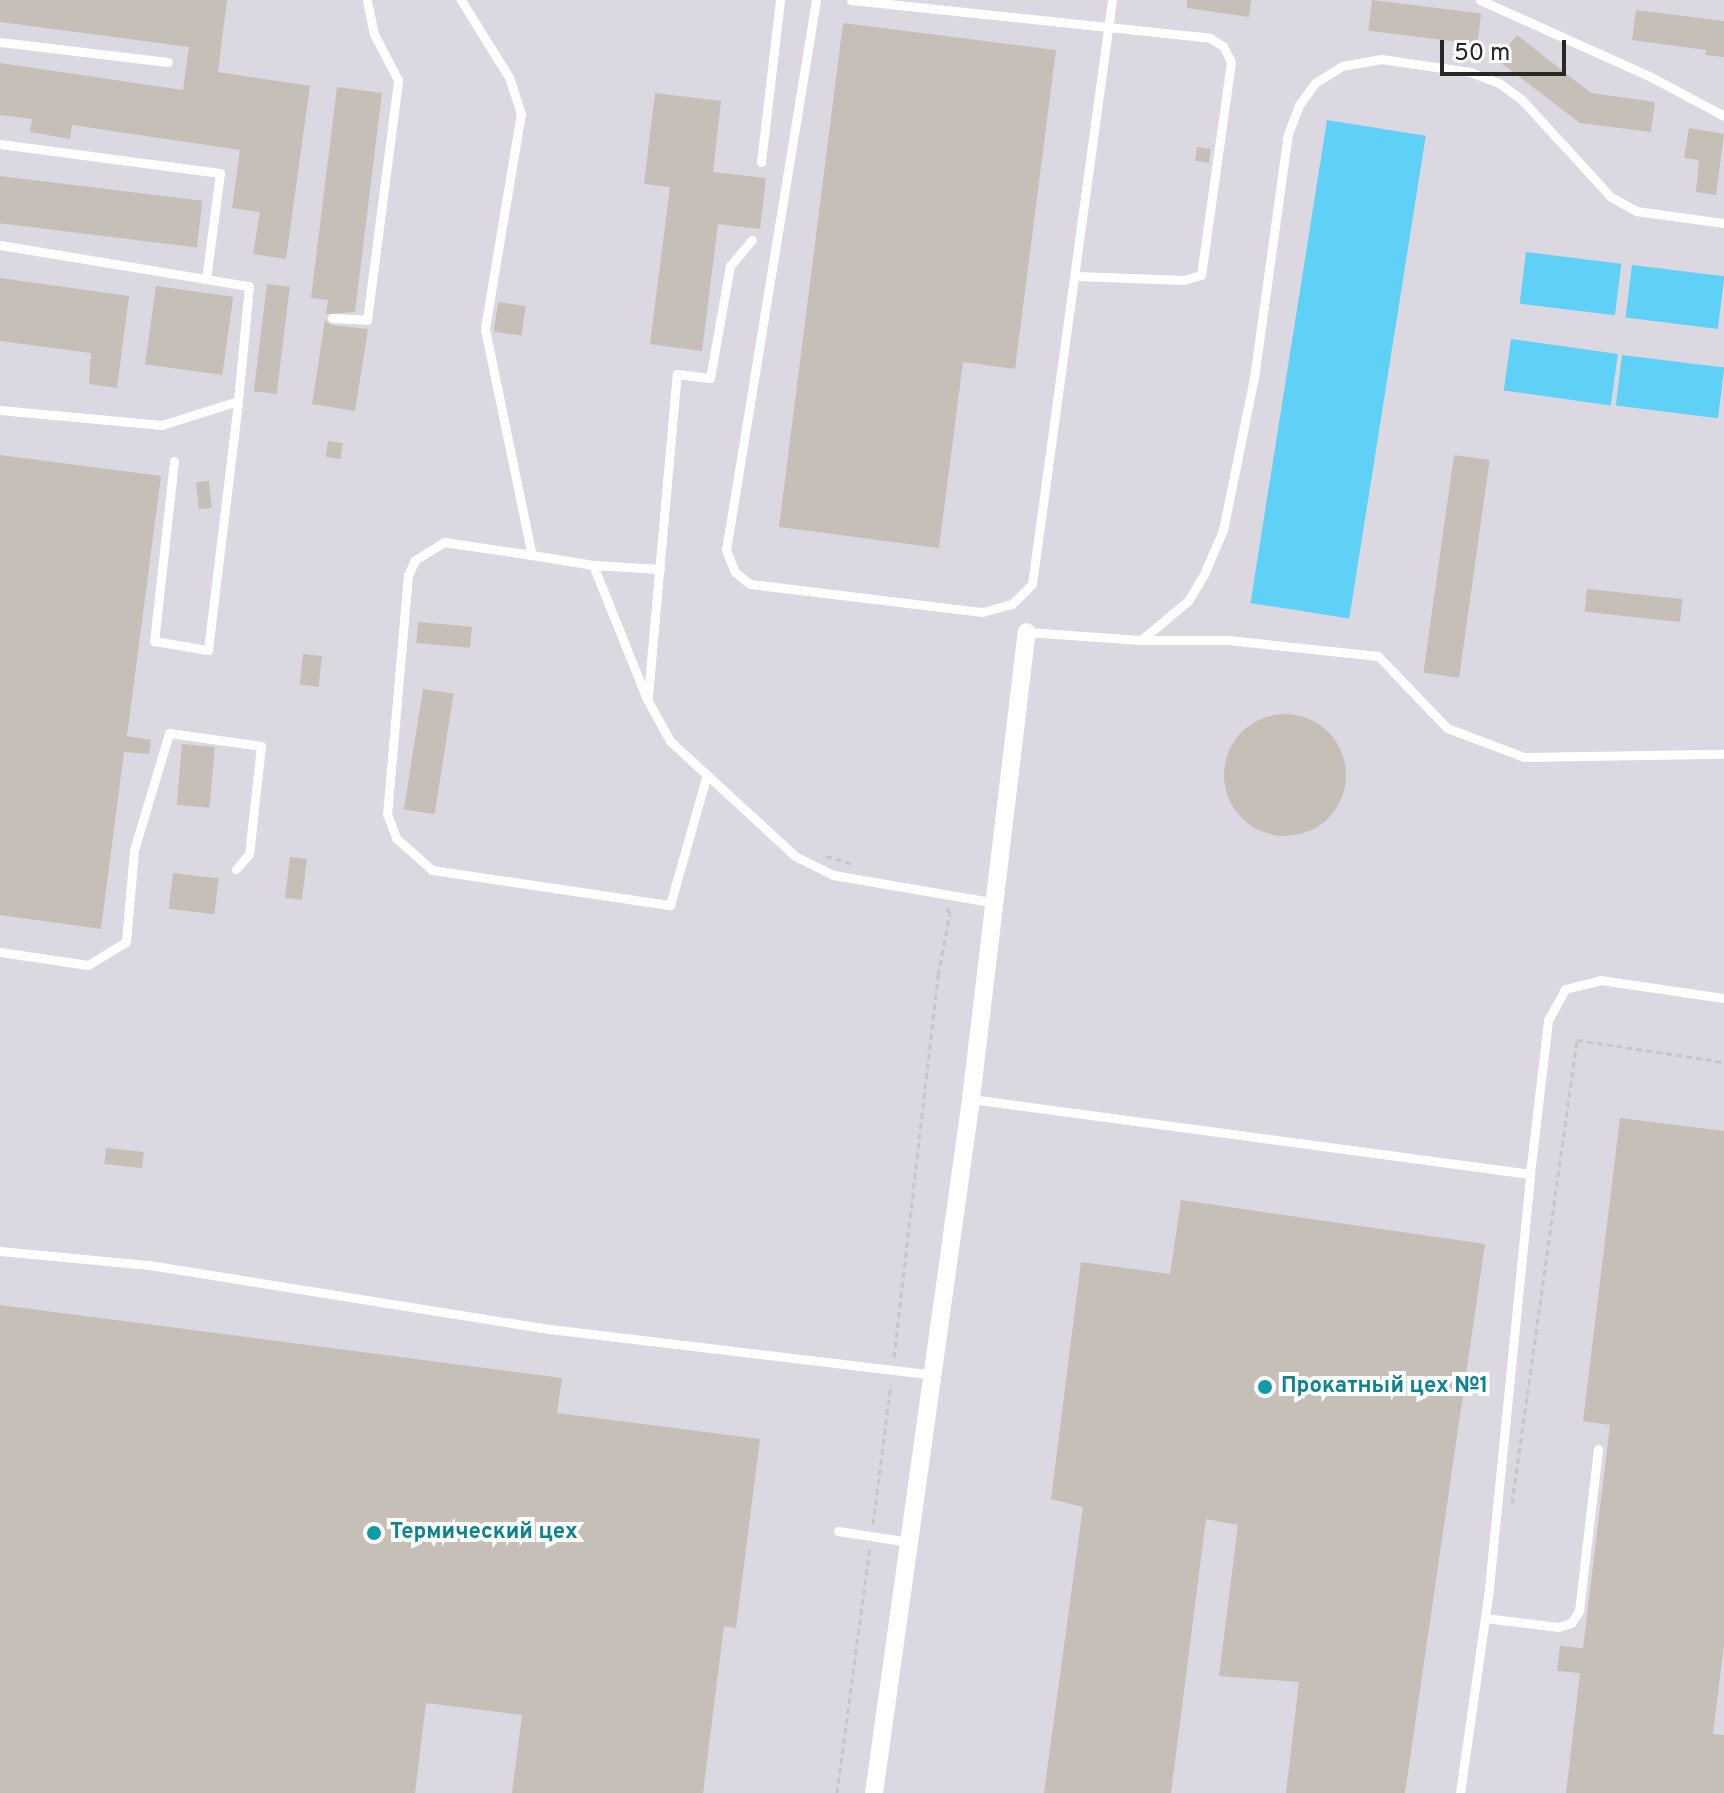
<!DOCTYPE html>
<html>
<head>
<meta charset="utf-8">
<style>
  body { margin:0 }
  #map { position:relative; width:1724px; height:1793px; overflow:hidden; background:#ebe2d6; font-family:Overpass,sans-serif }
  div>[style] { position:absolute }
  .industrial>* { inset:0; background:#dbd8e2; transform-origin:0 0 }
  .water>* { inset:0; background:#60d1f6; transform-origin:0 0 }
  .building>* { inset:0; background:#c6bfb7; transform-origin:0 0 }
  .round { border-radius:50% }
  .path>* { height:3px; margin-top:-1.5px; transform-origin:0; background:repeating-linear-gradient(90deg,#c7c7c7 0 6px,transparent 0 10px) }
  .service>* { height:9px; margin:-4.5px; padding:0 4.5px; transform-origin:4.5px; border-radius:4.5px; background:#fff }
  .minor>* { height:18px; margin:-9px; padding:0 9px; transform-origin:9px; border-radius:9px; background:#fff }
  .dots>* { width:22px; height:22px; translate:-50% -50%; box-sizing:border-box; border:4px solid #fff; border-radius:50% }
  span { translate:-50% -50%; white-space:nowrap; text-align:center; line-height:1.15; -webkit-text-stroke:8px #fff; paint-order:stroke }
  .culture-label { font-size:22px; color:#0d838f; font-weight:700 }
  .left { translate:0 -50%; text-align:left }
  .scale { position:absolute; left:1440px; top:40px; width:126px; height:36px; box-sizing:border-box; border:4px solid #272727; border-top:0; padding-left:10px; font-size:24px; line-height:28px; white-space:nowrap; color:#272727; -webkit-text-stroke:6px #fff; paint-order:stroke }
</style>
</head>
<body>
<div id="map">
  <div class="industrial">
    <div style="left:0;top:0;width:1724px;height:1793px"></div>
  </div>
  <div class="water">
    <div style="left:1327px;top:120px;width:100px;height:489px;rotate:9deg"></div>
    <div style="left:1526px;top:252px;width:96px;height:52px;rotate:7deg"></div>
    <div style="left:1632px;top:265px;width:93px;height:53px;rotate:7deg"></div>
    <div style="left:1511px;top:339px;width:108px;height:52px;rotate:8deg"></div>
    <div style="left:1622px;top:355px;width:103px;height:51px;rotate:7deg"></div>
  </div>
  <div class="building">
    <div style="clip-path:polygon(0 0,227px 0,218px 72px,310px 86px,286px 259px,253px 254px,260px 212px,232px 208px,240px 150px,72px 125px,70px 139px,30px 132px,32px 119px,0 115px,0 63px,183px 90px,189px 47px,0 22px)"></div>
    <div style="clip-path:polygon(1187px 0,1251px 0,1249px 17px,1187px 8px)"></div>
    <div style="left:1372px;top:0;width:110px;height:31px;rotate:7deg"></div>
    <div style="clip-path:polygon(1636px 10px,1724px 21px,1724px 57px,1705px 55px,1706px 50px,1632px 40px)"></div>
    <div style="clip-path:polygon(843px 23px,1056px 50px,1015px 369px,963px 362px,939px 548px,779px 527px)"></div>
    <div style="clip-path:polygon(1517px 35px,1591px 93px,1655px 102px,1651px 132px,1580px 123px,1497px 60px)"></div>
    <div style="clip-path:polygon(337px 87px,382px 93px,355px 312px,326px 314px,328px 300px,311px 298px)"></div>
    <div style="clip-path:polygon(655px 93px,721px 101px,713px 172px,766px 178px,760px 229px,718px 224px,702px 351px,650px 344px,670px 187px,644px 184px)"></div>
    <div style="clip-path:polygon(1689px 128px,1724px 134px,1716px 195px,1696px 192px,1699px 160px,1684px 158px)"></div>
    <div style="left:1197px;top:147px;width:14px;height:14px;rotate:8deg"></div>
    <div style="left:0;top:176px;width:204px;height:47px;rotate:7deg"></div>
    <div style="clip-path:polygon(0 278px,129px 296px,117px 388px,89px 384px,91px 353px,0 341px)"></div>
    <div style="left:267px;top:284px;width:23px;height:108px;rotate:7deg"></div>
    <div style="left:156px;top:286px;width:78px;height:79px;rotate:8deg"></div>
    <div style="left:498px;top:302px;width:28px;height:30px;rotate:8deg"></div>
    <div style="clip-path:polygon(325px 320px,331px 325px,368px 329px,355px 411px,312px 404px)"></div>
    <div style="left:328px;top:441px;width:15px;height:16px;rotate:8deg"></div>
    <div style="clip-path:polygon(0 455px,161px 476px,127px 736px,151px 740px,149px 754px,124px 752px,101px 929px,0 915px)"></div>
    <div style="left:1454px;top:455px;width:36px;height:220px;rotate:8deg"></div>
    <div style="left:209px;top:481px;width:27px;height:13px;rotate:84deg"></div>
    <div style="left:1587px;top:589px;width:96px;height:23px;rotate:6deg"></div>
    <div style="left:418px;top:622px;width:54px;height:21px;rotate:5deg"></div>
    <div style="left:303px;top:654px;width:19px;height:31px;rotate:6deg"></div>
    <div style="left:423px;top:689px;width:31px;height:122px;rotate:9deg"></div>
    <div class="round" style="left:1224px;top:714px;width:122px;height:122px"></div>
    <div style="left:182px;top:744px;width:33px;height:61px;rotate:5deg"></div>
    <div style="left:290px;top:857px;width:17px;height:41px;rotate:7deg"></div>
    <div style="left:173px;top:873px;width:46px;height:36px;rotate:7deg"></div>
    <div style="clip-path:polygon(1620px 1118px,1724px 1131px,1724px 1645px,1713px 1734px,1724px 1735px,1724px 1793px,1566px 1793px,1580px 1673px,1557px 1671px,1560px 1646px,1583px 1648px,1610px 1425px,1583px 1421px)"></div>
    <div style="left:106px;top:1148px;width:38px;height:16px;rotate:6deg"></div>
    <div style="clip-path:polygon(1181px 1200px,1485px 1244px,1405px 1793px,1286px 1793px,1299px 1682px,1219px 1676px,1238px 1525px,1206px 1519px,1171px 1793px,1044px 1793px,1083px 1507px,1051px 1499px,1081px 1262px,1170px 1274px)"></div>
    <div style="clip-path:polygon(0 1305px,562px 1378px,557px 1413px,760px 1439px,736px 1628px,724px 1626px,703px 1793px,512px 1793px,522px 1715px,426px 1703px,415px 1793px,0 1793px)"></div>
  </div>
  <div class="path">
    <div style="left:826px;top:856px;width:28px;rotate:17deg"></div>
    <div style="left:894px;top:1357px;width:385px;rotate:-83.4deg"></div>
    <div style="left:938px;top:975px;width:63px;rotate:-79deg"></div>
    <div style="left:950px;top:913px;width:8px;rotate:-120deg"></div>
    <div style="left:1512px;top:1503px;width:468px;rotate:-82deg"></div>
    <div style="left:1577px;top:1040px;width:149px;rotate:8.5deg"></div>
    <div style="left:873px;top:1524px;width:141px;rotate:-82.7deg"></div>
    <div style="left:837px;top:1793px;width:248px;rotate:-82.4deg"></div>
  </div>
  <div class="service">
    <div style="left:461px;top:0;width:91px;rotate:58.1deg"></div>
    <div style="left:509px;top:77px;width:38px;rotate:72deg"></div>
    <div style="left:521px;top:113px;width:219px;rotate:99.5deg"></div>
    <div style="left:485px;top:329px;width:231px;rotate:78.3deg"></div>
    <div style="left:532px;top:555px;width:62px;rotate:9.3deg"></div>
    <div style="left:593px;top:565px;width:144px;rotate:68.1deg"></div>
    <div style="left:647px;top:699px;width:48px;rotate:61.3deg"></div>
    <div style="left:670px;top:741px;width:170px;rotate:42.6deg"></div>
    <div style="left:795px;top:856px;width:42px;rotate:26.6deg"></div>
    <div style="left:833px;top:875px;width:160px;rotate:9.7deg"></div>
    <div style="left:816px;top:0;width:557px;rotate:99.29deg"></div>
    <div style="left:726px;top:550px;width:24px;rotate:68deg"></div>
    <div style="left:735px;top:572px;width:19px;rotate:39deg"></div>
    <div style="left:750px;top:584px;width:234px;rotate:6.9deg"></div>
    <div style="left:982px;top:612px;width:31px;rotate:-15deg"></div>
    <div style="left:1012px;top:604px;width:28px;rotate:-45deg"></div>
    <div style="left:1032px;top:584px;width:589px;rotate:-82.2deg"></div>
    <div style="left:851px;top:0;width:361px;rotate:6deg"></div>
    <div style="left:1210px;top:38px;width:15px;rotate:32deg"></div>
    <div style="left:1223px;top:46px;width:18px;rotate:63deg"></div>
    <div style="left:1231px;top:62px;width:215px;rotate:98deg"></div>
    <div style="left:1201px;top:275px;width:18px;rotate:164deg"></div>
    <div style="left:1184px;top:280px;width:107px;rotate:-177.9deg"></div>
    <div style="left:1480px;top:0;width:188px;rotate:24.2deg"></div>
    <div style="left:1651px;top:77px;width:83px;rotate:28.1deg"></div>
    <div style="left:0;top:42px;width:169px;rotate:6.8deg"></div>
    <div style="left:0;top:144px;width:222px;rotate:7.5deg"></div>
    <div style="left:220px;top:173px;width:107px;rotate:97.5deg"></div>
    <div style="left:761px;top:162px;width:163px;rotate:-83.3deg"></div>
    <div style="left:0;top:245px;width:252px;rotate:9.4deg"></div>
    <div style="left:249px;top:286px;width:116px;rotate:95.5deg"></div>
    <div style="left:238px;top:401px;width:80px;rotate:162.5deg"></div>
    <div style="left:162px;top:425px;width:163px;rotate:-174.7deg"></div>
    <div style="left:332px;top:318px;width:35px;rotate:3deg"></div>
    <div style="left:367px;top:320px;width:242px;rotate:-82.6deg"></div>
    <div style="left:398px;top:80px;width:52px;rotate:-117.6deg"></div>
    <div style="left:374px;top:34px;width:35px;rotate:-102deg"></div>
    <div style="left:174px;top:461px;width:181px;rotate:96.3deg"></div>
    <div style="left:154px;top:641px;width:55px;rotate:9.5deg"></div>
    <div style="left:208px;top:650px;width:251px;rotate:-83.1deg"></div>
    <div style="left:532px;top:555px;width:89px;rotate:-171.6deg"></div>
    <div style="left:444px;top:542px;width:34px;rotate:148deg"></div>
    <div style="left:415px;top:560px;width:17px;rotate:115deg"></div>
    <div style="left:408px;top:575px;width:240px;rotate:95deg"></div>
    <div style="left:387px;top:814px;width:26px;rotate:69deg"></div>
    <div style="left:396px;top:838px;width:48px;rotate:41.6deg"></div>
    <div style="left:432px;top:870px;width:241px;rotate:8.4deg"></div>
    <div style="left:670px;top:905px;width:132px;rotate:-74.2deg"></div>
    <div style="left:593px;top:565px;width:67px;rotate:3.4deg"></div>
    <div style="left:1027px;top:632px;width:114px;rotate:4deg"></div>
    <div style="left:1141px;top:640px;width:61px;rotate:-39.7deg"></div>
    <div style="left:1188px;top:601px;width:31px;rotate:-59deg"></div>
    <div style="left:1204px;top:574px;width:48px;rotate:-66.6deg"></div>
    <div style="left:1223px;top:530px;width:155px;rotate:-78.5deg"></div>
    <div style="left:1254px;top:378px;width:246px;rotate:-82.1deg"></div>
    <div style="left:1288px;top:134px;width:31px;rotate:-69deg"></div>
    <div style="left:1299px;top:105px;width:27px;rotate:-54deg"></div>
    <div style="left:1315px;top:83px;width:32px;rotate:-32deg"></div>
    <div style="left:1342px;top:66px;width:40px;rotate:-10deg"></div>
    <div style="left:1381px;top:59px;width:90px;rotate:8.3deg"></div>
    <div style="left:1470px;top:72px;width:31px;rotate:21deg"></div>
    <div style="left:1499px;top:83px;width:29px;rotate:36deg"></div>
    <div style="left:1522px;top:100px;width:132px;rotate:47.5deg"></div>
    <div style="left:1611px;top:197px;width:29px;rotate:29deg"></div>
    <div style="left:1636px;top:211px;width:89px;rotate:7.8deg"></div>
    <div style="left:1141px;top:640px;width:87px"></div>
    <div style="left:1228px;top:640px;width:151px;rotate:6.1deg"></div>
    <div style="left:1378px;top:656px;width:100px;rotate:46.2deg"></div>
    <div style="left:1447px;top:728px;width:82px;rotate:20.6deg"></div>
    <div style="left:1524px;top:757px;width:200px;rotate:-0.9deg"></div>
    <div style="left:648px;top:696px;width:323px;rotate:-84.9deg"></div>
    <div style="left:677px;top:374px;width:33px;rotate:7deg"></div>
    <div style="left:710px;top:378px;width:114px;rotate:-79.9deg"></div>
    <div style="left:730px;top:266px;width:34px;rotate:-50deg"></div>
    <div style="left:0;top:952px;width:89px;rotate:8.4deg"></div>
    <div style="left:88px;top:965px;width:44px;rotate:-31.2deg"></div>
    <div style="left:126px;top:942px;width:92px;rotate:-85deg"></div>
    <div style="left:134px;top:850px;width:122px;rotate:-73.3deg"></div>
    <div style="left:169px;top:733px;width:93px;rotate:8deg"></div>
    <div style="left:261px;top:746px;width:109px;rotate:96.3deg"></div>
    <div style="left:249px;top:854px;width:20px;rotate:131deg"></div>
    <div style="left:971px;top:1099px;width:564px;rotate:7.64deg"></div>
    <div style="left:1530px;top:1174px;width:155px;rotate:-83.3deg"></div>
    <div style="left:1548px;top:1020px;width:35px;rotate:-61deg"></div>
    <div style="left:1565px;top:989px;width:36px;rotate:-14deg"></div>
    <div style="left:1600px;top:980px;width:125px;rotate:8.3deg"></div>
    <div style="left:0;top:1251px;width:150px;rotate:5.4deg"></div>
    <div style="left:149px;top:1265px;width:406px;rotate:9.1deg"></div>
    <div style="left:550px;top:1329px;width:386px;rotate:6.8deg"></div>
    <div style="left:838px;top:1531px;width:72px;rotate:8.8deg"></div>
    <div style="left:1485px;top:1618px;width:74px;rotate:7deg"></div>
    <div style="left:1558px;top:1627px;width:14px;rotate:-17deg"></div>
    <div style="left:1571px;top:1623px;width:14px;rotate:-56deg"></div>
    <div style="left:1579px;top:1611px;width:163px;rotate:-83.3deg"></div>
    <div style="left:1460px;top:1793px;width:207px;rotate:-81.9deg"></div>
    <div style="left:1489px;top:1588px;width:416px;rotate:-84.3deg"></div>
  </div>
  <div class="minor">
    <div style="left:874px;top:1793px;width:701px;rotate:-82.04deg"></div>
    <div style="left:971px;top:1099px;width:470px;rotate:-83.2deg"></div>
  </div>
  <div class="dots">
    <div style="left:1265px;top:1387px;background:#0f9aa8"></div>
    <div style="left:374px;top:1533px;background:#0f9aa8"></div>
  </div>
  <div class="culture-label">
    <span class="left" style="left:1281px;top:1387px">Прокатный цех №1</span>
    <span class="left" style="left:390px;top:1533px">Термический цех</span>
  </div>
  <div class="scale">50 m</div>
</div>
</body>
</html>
